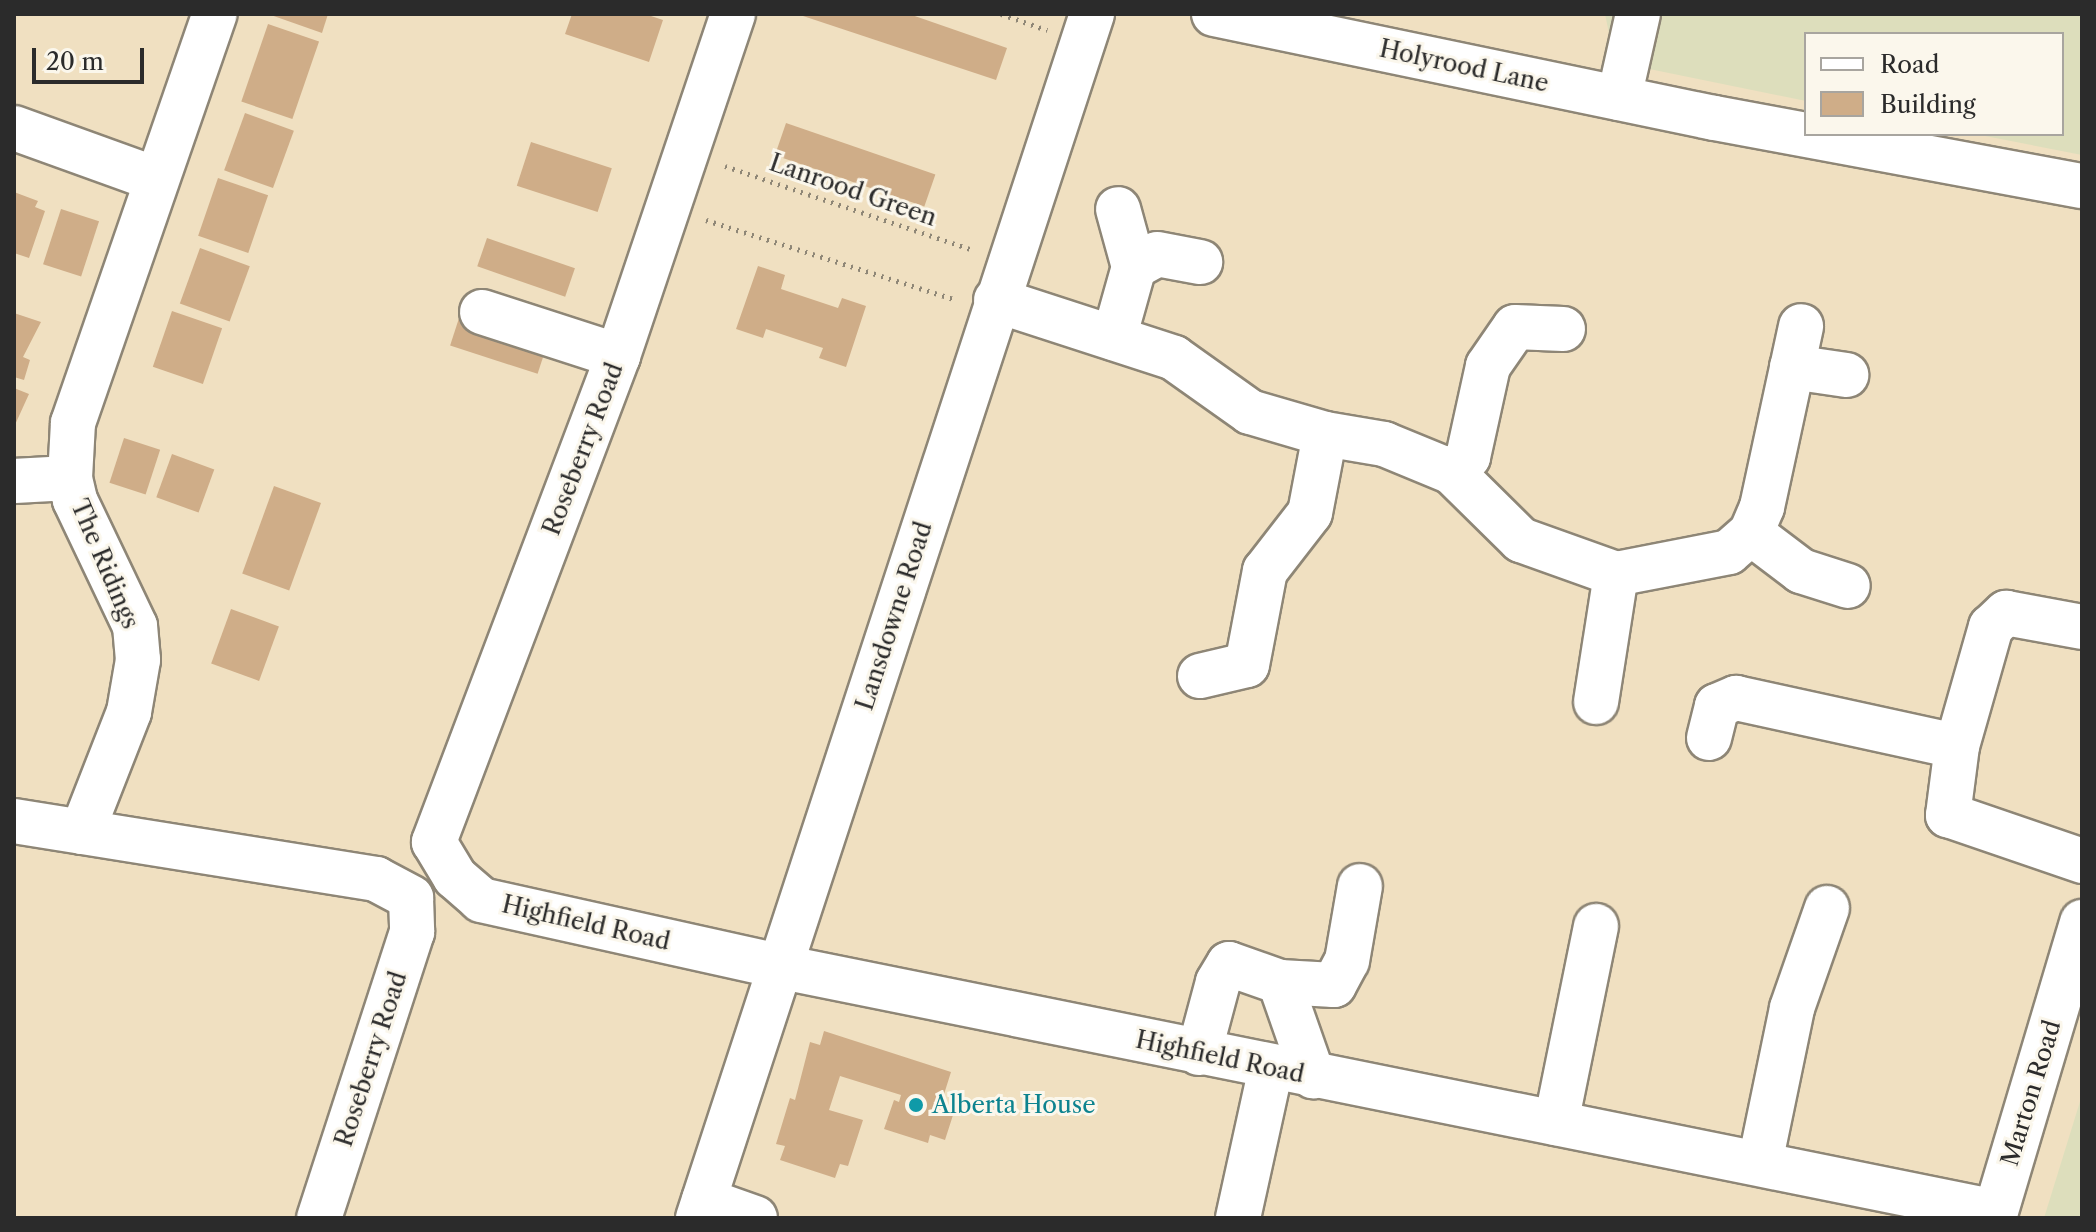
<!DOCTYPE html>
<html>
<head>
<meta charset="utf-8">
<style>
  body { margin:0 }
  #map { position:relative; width:2096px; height:1232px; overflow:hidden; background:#f0e0c1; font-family:"Libre Caslon Text",serif }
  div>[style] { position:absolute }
  .built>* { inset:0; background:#dddebc }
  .building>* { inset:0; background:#cfad88; transform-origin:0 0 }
  .path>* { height:5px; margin-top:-2.5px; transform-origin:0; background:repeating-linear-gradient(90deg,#8e8676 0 2px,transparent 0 8px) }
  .roads { filter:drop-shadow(2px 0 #8e8676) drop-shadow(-2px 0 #8e8676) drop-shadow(0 2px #8e8676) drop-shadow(0 -2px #8e8676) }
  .minor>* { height:44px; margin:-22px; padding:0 22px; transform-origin:22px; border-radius:22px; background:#fff }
  .major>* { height:44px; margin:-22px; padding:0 22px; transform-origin:22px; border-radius:22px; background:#fff }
  .dots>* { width:22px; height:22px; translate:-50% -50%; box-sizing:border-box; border:4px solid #fbf7ec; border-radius:50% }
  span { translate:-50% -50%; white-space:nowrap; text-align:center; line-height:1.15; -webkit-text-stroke:6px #fbf7ec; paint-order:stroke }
  .street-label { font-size:24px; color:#2b2b2b }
  .culture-label { font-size:24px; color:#0d838f }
  .left { translate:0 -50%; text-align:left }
  .frame { position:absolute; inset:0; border:16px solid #2b2b2b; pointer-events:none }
  .legend { position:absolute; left:1804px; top:32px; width:260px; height:104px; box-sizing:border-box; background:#fbf7ec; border:2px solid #a8a59f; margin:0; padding:10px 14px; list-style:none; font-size:24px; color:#2b2b2b }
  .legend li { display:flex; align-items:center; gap:16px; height:40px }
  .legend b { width:40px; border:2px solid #a8a59f }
  .scale { position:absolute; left:32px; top:48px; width:112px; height:36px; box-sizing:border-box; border:4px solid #2b2b2b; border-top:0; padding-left:10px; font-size:24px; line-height:28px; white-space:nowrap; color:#2b2b2b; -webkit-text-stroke:6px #fbf7ec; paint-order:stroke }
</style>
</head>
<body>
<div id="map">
  <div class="built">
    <div style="clip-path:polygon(1605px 14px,2082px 14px,2082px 155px,1975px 134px,2062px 134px,2062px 34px,1806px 34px,1806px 101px,1615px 62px)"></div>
    <div style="clip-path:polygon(2082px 1095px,2082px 1218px,2044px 1218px)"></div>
  </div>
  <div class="building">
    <div style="clip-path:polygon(268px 14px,328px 14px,322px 33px)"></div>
    <div style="clip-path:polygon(572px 14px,645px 14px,663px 20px,649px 62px,565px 34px)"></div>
    <div style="clip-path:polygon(797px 14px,909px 14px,1007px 48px,996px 80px)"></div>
    <div style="left:268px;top:24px;width:54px;height:82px;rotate:19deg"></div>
    <div style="left:245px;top:113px;width:52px;height:61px;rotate:20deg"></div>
    <div style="left:786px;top:123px;width:158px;height:34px;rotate:19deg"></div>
    <div style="left:531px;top:142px;width:85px;height:46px;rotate:18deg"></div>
    <div style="left:218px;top:178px;width:53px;height:61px;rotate:19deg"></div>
    <div style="clip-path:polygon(14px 192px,38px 201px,35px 207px,45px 211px,29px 258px,14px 253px)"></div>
    <div style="left:61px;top:209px;width:40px;height:58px;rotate:18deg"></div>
    <div style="left:487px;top:238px;width:93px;height:30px;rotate:19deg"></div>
    <div style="left:200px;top:248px;width:53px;height:59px;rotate:20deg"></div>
    <div style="clip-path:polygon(758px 266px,785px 275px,781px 289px,838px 308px,842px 298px,866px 306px,846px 367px,819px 358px,823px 348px,766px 329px,763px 338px,736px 329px)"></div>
    <div style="left:172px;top:311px;width:53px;height:59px;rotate:19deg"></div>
    <div style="clip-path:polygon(14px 313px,41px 322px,23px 357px,30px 360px,24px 380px,14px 377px)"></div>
    <div style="left:460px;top:315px;width:92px;height:32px;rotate:18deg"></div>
    <div style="clip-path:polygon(14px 388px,29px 394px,14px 427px)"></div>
    <div style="left:124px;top:438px;width:38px;height:47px;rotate:18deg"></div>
    <div style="left:172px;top:454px;width:45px;height:46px;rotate:20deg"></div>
    <div style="left:274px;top:486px;width:50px;height:93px;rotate:20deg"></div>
    <div style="left:231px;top:609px;width:51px;height:58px;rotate:20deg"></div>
    <div style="clip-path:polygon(824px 1031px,951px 1072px,940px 1107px,954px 1112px,945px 1140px,930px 1135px,928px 1143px,884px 1129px,894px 1100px,899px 1102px,901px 1095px,840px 1076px,829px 1110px,863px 1120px,848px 1166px,840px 1164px,835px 1178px,780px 1160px,785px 1146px,776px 1144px,790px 1098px,795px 1100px,810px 1042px,820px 1045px)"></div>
  </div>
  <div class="path">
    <div style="left:1001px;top:14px;width:49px;rotate:19.2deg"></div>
    <div style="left:725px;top:166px;width:262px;rotate:18.7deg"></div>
    <div style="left:706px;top:220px;width:262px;rotate:17.7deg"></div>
  </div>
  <div class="roads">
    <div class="minor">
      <div style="left:733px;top:14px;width:361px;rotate:108.6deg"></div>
      <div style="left:618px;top:356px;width:520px;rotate:110.74deg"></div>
      <div style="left:434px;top:842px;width:41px;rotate:59deg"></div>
      <div style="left:455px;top:877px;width:35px;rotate:41deg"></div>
      <div style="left:481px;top:900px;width:308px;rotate:12.5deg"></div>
      <div style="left:782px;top:967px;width:1238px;rotate:11.41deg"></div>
      <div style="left:1214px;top:14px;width:511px;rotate:11.75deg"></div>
      <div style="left:1714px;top:118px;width:374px;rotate:10.5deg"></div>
      <div style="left:1619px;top:98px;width:86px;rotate:-77.3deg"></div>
      <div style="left:14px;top:128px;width:151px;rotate:19.8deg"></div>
      <div style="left:1134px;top:267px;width:26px;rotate:-29deg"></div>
      <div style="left:1157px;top:254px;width:44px;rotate:10.5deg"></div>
      <div style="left:996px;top:300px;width:187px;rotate:18deg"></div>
      <div style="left:1174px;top:358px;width:93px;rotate:35.4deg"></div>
      <div style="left:1250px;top:412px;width:78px;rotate:16.3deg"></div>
      <div style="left:1325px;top:434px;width:60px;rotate:9.6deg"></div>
      <div style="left:1384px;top:444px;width:74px;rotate:22.4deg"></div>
      <div style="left:1452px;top:472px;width:97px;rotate:44.6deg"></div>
      <div style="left:1521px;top:540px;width:101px;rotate:19.7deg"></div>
      <div style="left:1616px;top:574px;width:115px;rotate:-11deg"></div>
      <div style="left:1729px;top:552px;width:29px;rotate:-41deg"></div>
      <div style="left:1751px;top:533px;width:28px;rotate:-67deg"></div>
      <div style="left:1762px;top:507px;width:185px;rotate:-77.8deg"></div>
      <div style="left:482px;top:312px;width:143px;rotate:17.9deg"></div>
      <div style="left:1114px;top:338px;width:74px;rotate:-74.3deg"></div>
      <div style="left:1134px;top:267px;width:60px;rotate:-105.4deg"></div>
      <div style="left:1792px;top:367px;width:55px;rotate:8.4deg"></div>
      <div style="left:1452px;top:472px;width:22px;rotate:-43deg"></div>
      <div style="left:1468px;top:457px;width:93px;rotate:-77.6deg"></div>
      <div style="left:1488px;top:366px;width:47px;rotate:-55.3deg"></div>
      <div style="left:1515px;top:327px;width:48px;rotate:2.4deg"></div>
      <div style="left:14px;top:481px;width:56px;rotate:-3.1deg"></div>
      <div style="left:1751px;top:533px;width:63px;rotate:37.2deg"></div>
      <div style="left:1801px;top:571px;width:49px;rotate:17.7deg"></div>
      <div style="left:1200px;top:676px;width:48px;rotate:-13.2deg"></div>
      <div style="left:1247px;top:665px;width:96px;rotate:-79.2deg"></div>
      <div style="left:1265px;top:571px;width:73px;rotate:-52.2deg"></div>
      <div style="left:1310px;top:513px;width:80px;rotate:-79.2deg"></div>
      <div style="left:1596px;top:702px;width:130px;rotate:-81.1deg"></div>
      <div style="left:1709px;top:738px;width:33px;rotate:-76deg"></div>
      <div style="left:1717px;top:706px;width:21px;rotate:-23deg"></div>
      <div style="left:1736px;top:698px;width:226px;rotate:12.3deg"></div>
      <div style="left:1957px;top:746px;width:70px;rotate:97.4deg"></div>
      <div style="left:1948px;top:815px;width:142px;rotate:18.9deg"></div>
      <div style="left:1957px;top:746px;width:124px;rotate:-74.1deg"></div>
      <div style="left:1991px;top:627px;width:21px;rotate:-43deg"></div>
      <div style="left:2006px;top:613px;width:77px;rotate:10.4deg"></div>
      <div style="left:14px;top:821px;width:367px;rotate:9.1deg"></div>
      <div style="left:376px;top:879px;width:40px;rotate:28deg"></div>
      <div style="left:411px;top:898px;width:34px;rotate:88deg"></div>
      <div style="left:412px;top:932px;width:301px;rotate:108deg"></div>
      <div style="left:82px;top:832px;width:129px;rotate:-68.6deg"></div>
      <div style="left:129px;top:712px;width:53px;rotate:-80.2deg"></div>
      <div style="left:138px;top:660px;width:34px;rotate:-95deg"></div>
      <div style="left:135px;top:626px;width:140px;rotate:-115.5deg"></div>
      <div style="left:75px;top:500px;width:23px;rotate:-103deg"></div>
      <div style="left:70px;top:478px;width:55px;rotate:-86.9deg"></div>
      <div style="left:73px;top:423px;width:433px;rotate:-70.9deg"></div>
      <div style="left:1280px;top:982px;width:100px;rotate:70.7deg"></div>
      <div style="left:1199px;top:1053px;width:73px;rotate:-75deg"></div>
      <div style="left:1218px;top:982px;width:21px;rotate:-59deg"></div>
      <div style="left:1229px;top:964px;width:54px;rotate:19.4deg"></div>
      <div style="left:1280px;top:982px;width:54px;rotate:3.2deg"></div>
      <div style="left:1334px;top:985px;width:27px;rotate:-62deg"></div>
      <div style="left:1347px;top:961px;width:76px;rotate:-80.2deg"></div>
      <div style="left:1556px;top:1123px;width:201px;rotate:-78.5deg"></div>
      <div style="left:1760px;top:1163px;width:158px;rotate:-78.3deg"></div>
      <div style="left:1792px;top:1008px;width:106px;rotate:-70.7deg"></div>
      <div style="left:704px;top:1200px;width:54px;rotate:19.4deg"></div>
      <div style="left:698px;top:1218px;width:1267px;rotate:-71.88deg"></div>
      <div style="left:1238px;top:1218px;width:154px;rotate:-77.6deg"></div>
    </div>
    <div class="major">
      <div style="left:1994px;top:1218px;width:309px;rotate:-73.4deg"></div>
    </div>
  </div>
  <div class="dots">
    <div style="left:916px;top:1105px;background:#0f9aa8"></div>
  </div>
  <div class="street-label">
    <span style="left:1464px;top:66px;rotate:12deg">Holyrood Lane</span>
    <span style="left:853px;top:190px;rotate:19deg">Lanrood Green</span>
    <span style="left:583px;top:449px;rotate:-69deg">Roseberry Road</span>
    <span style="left:105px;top:564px;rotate:67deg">The Ridings</span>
    <span style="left:894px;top:616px;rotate:-72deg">Lansdowne Road</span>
    <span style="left:586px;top:923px;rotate:13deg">Highfield Road</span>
    <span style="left:1220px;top:1057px;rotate:12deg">Highfield Road</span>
    <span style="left:371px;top:1059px;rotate:-72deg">Roseberry Road</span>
    <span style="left:2031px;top:1093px;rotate:-73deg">Marton Road</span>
  </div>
  <div class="culture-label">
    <span class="left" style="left:932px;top:1105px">Alberta House</span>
  </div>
  <div class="frame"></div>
  <ul class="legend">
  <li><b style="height:10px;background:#fff"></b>Road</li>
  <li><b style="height:22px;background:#cfad88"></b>Building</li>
  </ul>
  <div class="scale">20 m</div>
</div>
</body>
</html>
